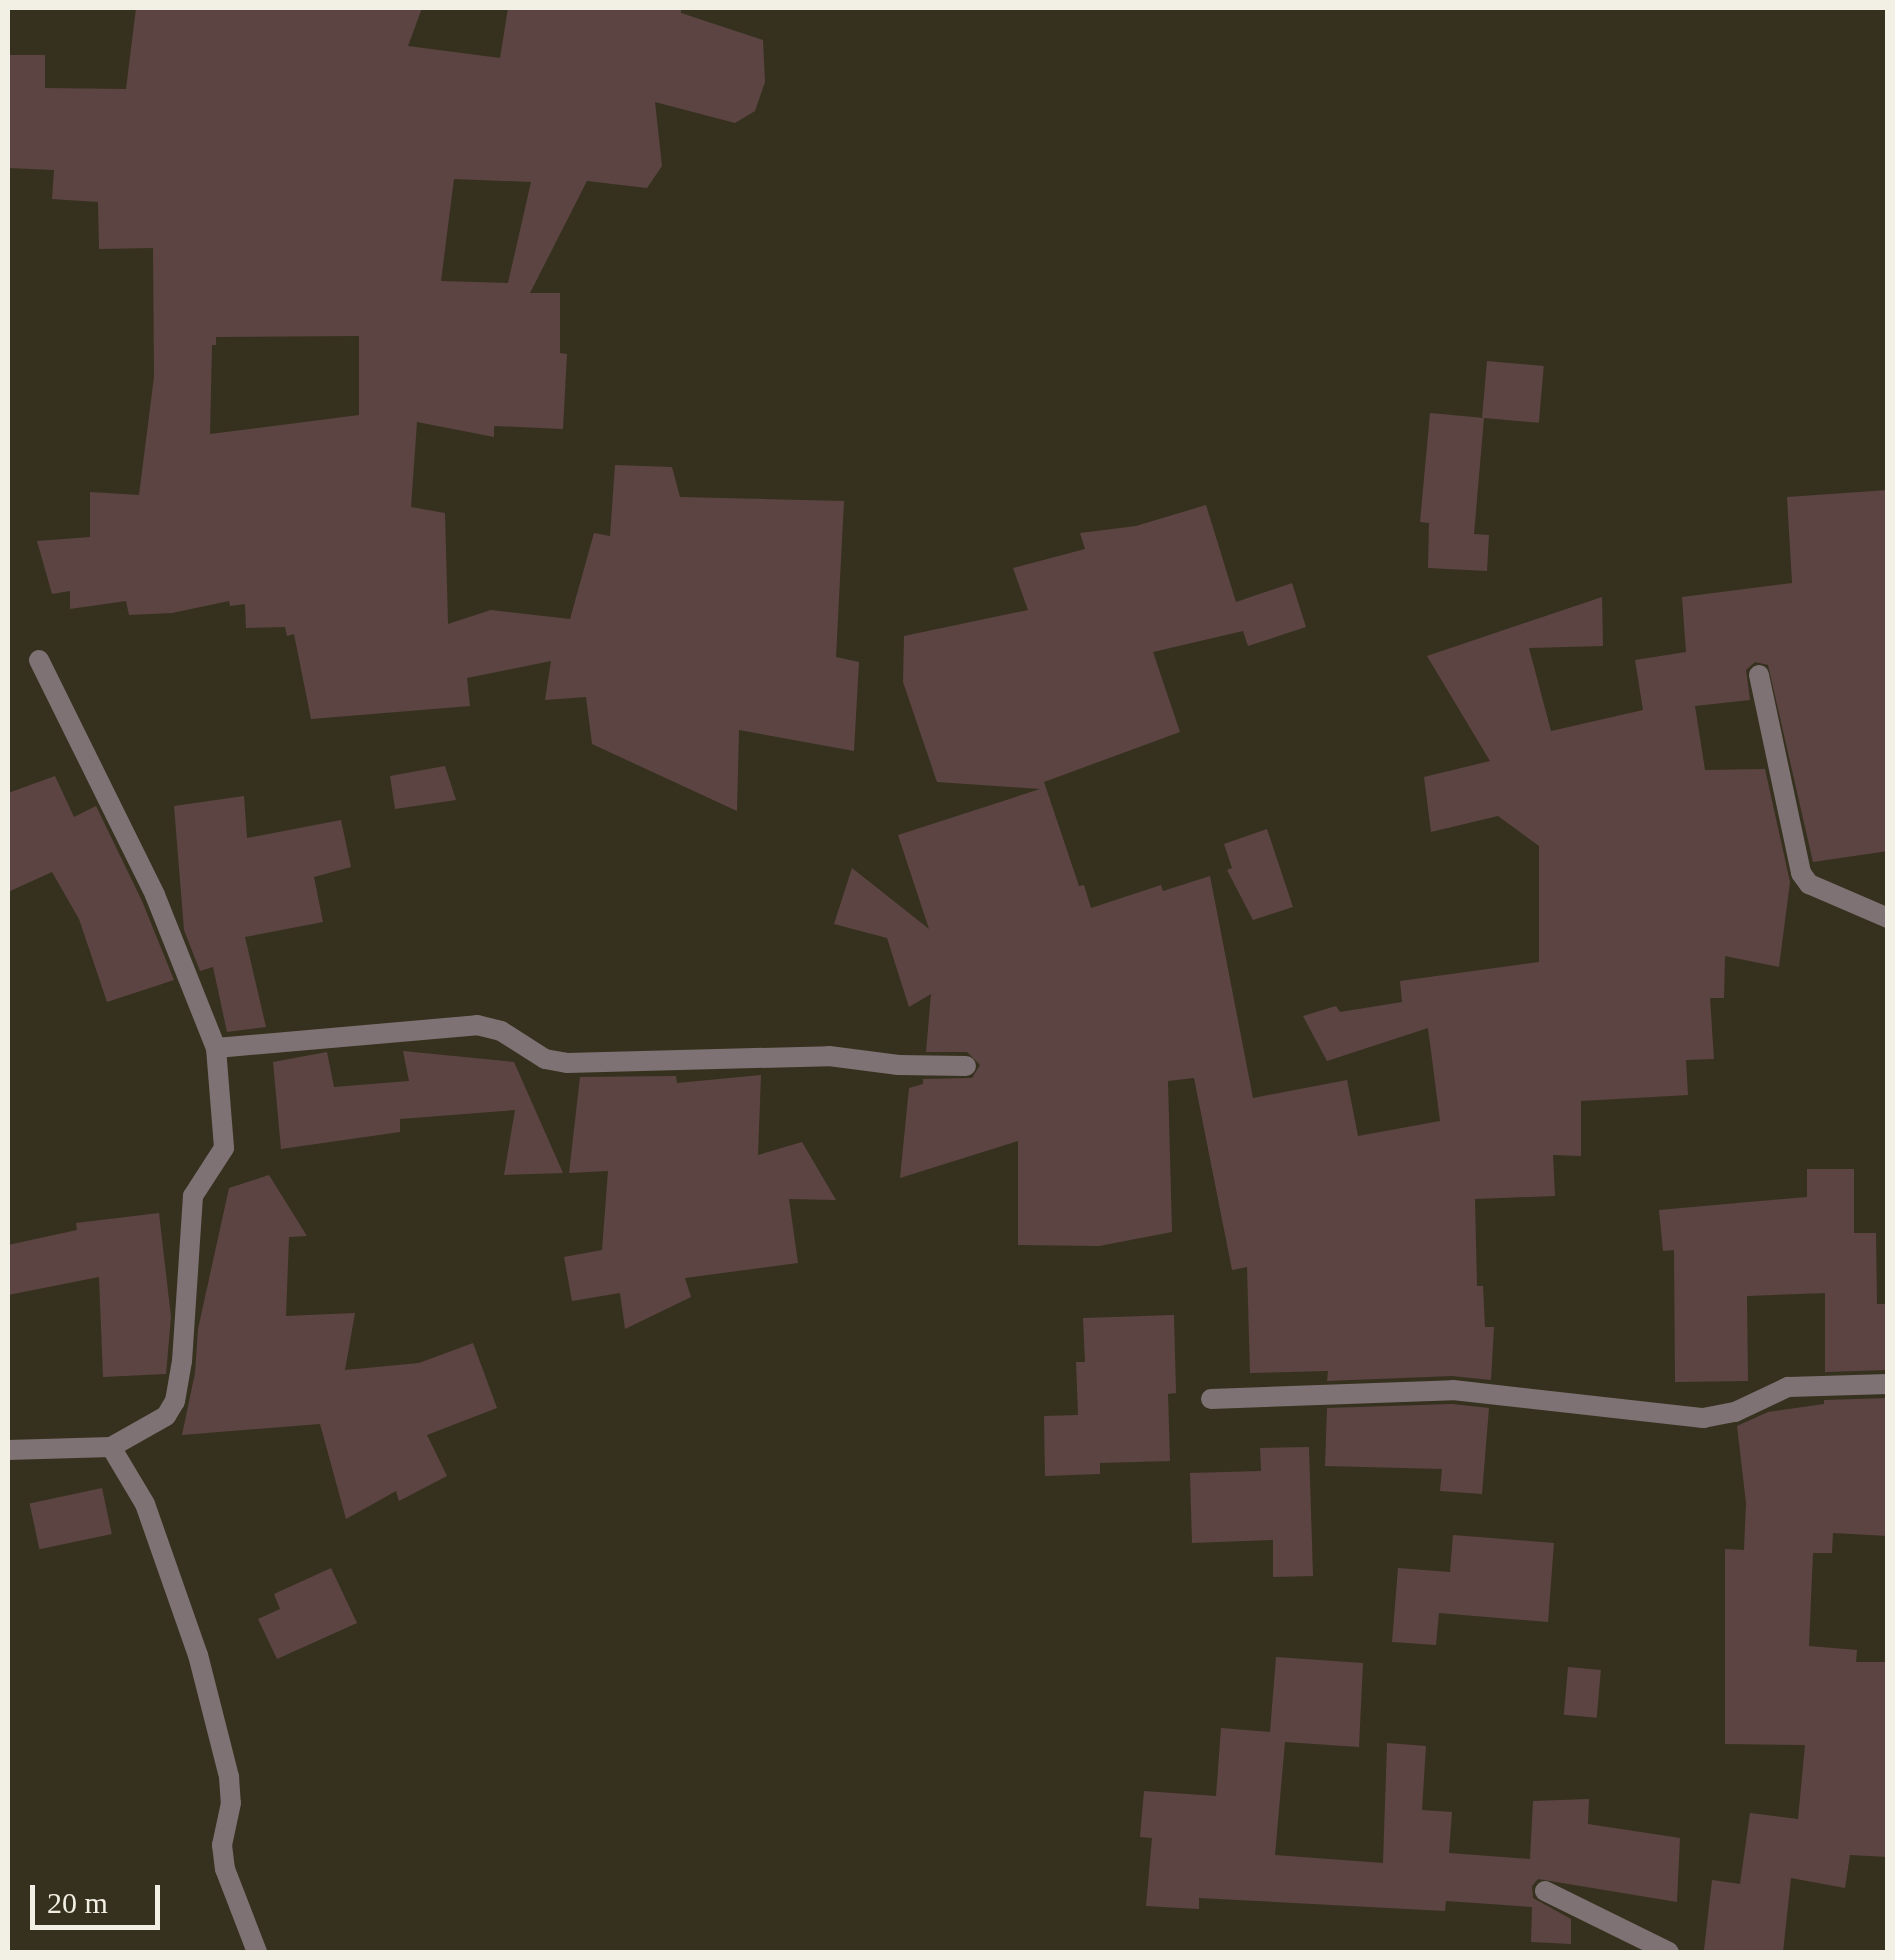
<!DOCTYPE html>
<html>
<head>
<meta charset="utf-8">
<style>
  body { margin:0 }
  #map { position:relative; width:1895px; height:1960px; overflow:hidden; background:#36311e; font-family:"Times New Roman",serif }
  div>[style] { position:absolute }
  .building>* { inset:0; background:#5c4443; transform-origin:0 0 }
  .street>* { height:20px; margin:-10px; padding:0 10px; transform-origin:10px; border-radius:10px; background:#7e7274 }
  span { translate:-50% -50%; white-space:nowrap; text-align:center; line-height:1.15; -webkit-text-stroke:10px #36311e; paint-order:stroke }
  .frame { position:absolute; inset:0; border:10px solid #f2f0e4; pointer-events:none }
  .scale { position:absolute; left:30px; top:1885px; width:130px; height:45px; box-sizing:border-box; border:5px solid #f2f0e4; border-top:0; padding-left:12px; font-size:30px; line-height:35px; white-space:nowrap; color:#f2f0e4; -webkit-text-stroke:8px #36311e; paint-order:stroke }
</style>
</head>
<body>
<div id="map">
  <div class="building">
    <div style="clip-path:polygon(evenodd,136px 8px,422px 8px,408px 46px,500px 58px,508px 8px,681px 8px,681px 13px,763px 40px,765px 82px,755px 111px,735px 123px,655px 102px,662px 166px,647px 188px,587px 181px,530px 293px,560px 293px,560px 353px,567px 354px,563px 429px,494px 426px,494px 437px,417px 422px,411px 507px,445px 513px,448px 624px,491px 610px,570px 619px,594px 533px,610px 536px,615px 465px,672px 467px,680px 497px,844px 501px,836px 657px,859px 662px,854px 751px,739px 730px,737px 811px,592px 744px,586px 697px,545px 700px,551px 661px,467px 678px,470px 706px,311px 719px,294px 634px,287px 636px,285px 627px,246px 628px,245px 604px,230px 606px,229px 601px,172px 613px,129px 615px,126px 601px,70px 609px,70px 591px,52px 594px,37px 541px,90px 537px,90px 492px,139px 495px,154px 377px,153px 248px,99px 249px,98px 202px,52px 199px,54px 170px,8px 168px,8px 55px,45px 55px,45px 88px,126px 89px,136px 8px,454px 179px,531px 182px,508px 283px,441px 281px,454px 179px,136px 8px,359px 336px,359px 415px,210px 434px,212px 345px,216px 345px,216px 337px,359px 336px)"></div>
    <div style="left:1487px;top:361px;width:57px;height:57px;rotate:5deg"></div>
    <div style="clip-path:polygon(1430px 413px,1484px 418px,1474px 534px,1489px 535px,1487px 571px,1428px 568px,1429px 523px,1420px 522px)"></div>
    <div style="clip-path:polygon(1888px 490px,1888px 851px,1813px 862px,1768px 665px,1755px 662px,1746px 670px,1750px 700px,1695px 706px,1705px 770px,1765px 769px,1790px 882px,1779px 967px,1725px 956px,1724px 998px,1710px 998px,1714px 1059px,1686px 1060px,1688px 1095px,1581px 1101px,1581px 1156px,1553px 1155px,1555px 1196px,1475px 1199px,1477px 1286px,1483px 1286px,1485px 1327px,1494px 1327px,1491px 1380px,1452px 1376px,1327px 1381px,1328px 1371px,1250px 1373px,1247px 1267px,1232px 1270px,1194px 1078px,1168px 1081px,1172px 1232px,1099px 1246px,1018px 1245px,1018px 1141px,900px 1178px,909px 1088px,923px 1084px,923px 1079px,972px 1078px,980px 1065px,967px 1052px,926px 1052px,931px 994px,909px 1007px,887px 938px,834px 924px,852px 868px,929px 929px,898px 835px,1040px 789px,937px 782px,903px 682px,904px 636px,1028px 610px,1013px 568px,1085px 549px,1080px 533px,1136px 526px,1206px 505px,1236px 602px,1292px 583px,1306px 627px,1248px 646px,1243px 631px,1153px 652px,1180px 732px,1044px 782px,1079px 886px,1084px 885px,1091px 908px,1161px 885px,1163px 891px,1210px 876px,1253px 1098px,1347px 1080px,1358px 1136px,1440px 1121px,1428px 1028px,1327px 1061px,1303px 1016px,1336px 1006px,1340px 1012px,1402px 1002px,1400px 981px,1539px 962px,1539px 846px,1498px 816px,1431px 832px,1424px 777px,1490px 761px,1427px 656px,1602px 597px,1603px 646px,1529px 648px,1551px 731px,1643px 710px,1635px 660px,1686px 652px,1682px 597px,1792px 583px,1787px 497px)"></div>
    <div style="clip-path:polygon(445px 766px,456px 800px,395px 809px,390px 776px)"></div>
    <div style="clip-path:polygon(55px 776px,74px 817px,96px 806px,142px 901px,174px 980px,107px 1002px,79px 919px,52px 872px,8px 892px,8px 793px)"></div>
    <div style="clip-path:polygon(244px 796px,247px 838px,341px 820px,351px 867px,314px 877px,323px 922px,245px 937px,266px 1027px,227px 1032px,213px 967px,200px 971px,184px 930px,174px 806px)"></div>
    <div style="clip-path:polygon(1267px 829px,1293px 907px,1253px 920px,1227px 870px,1232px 868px,1224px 844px)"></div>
    <div style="clip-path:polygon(403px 1051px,514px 1062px,563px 1173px,504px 1175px,515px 1110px,400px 1119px,400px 1132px,281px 1149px,273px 1062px,327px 1052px,334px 1087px,409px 1081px)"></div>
    <div style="clip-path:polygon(761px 1075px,758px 1155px,802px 1142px,836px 1200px,789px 1199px,798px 1263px,685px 1278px,691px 1297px,625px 1329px,620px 1293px,572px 1301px,564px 1257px,602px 1250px,608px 1171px,569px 1173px,580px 1077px,676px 1076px,677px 1083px)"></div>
    <div style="clip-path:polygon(1807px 1169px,1854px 1169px,1854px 1233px,1876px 1233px,1877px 1304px,1888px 1304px,1888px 1370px,1825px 1372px,1825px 1293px,1747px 1296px,1748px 1381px,1675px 1382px,1674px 1250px,1663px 1251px,1659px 1210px,1807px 1197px)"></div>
    <div style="clip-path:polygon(269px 1175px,307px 1236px,289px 1237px,286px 1316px,355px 1313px,345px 1370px,419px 1363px,473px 1343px,497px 1408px,427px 1435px,447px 1476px,399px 1501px,396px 1491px,346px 1519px,320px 1424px,182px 1435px,195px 1373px,198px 1329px,229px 1188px)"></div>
    <div style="clip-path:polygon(159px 1213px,171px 1317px,166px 1374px,103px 1377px,99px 1277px,8px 1295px,8px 1245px,77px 1230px,76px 1223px)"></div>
    <div style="clip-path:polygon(1174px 1315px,1176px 1393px,1168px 1394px,1170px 1461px,1100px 1463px,1100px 1474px,1045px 1476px,1044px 1416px,1078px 1415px,1076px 1362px,1085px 1362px,1083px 1318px)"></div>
    <div style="clip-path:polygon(1888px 1398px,1888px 1536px,1833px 1533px,1832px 1553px,1813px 1553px,1809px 1646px,1857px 1650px,1856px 1662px,1888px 1662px,1888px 1857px,1850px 1855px,1845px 1888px,1791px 1878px,1783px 1952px,1704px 1950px,1712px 1880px,1740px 1884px,1750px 1813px,1798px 1819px,1805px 1745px,1725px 1744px,1725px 1549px,1744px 1550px,1746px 1503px,1737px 1426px,1768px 1412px,1824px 1404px,1824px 1400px)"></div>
    <div style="clip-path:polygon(1452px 1404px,1489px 1408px,1482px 1494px,1440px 1491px,1442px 1469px,1325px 1466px,1327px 1408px)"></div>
    <div style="clip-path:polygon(1309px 1447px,1313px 1576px,1273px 1577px,1273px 1540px,1192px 1543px,1190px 1473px,1261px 1471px,1260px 1448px)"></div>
    <div style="left:102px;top:1488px;width:47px;height:74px;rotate:78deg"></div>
    <div style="clip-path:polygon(1453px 1535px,1554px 1543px,1548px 1622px,1439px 1613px,1436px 1645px,1392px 1642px,1398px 1568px,1450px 1572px)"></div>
    <div style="clip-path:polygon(331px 1568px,357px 1623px,277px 1659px,258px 1619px,280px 1609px,274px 1594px)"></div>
    <div style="clip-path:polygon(1276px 1657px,1363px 1663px,1359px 1747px,1285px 1742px,1275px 1855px,1383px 1863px,1387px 1743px,1426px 1746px,1422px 1810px,1452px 1812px,1449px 1853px,1530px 1859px,1533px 1801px,1589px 1799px,1588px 1824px,1680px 1838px,1677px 1902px,1538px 1879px,1532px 1886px,1533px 1898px,1571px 1919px,1571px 1944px,1531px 1942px,1532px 1907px,1446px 1901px,1445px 1911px,1199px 1898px,1199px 1909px,1146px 1906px,1152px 1838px,1140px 1837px,1144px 1791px,1216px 1796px,1221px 1728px,1270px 1732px)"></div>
    <div style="left:1568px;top:1667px;width:33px;height:48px;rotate:5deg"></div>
  </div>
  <div class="street">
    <div style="left:39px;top:660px;width:262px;rotate:63.7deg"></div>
    <div style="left:155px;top:895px;width:165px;rotate:68.3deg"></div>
    <div style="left:216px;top:1048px;width:100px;rotate:85.4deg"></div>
    <div style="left:224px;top:1148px;width:57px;rotate:122.9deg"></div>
    <div style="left:193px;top:1196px;width:165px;rotate:93.8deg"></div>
    <div style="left:182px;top:1361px;width:41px;rotate:99.9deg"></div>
    <div style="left:175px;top:1401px;width:17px;rotate:121deg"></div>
    <div style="left:166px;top:1416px;width:63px;rotate:150.6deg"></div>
    <div style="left:111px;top:1447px;width:66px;rotate:59.2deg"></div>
    <div style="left:145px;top:1504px;width:160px;rotate:70.7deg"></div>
    <div style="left:198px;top:1655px;width:126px;rotate:75.7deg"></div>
    <div style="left:229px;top:1777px;width:26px;rotate:86deg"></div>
    <div style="left:231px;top:1803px;width:43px;rotate:102.1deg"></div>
    <div style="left:222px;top:1845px;width:24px;rotate:83deg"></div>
    <div style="left:225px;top:1869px;width:89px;rotate:68.9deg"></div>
    <div style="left:1759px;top:675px;width:202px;rotate:78deg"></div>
    <div style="left:1801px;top:873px;width:14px;rotate:54deg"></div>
    <div style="left:1809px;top:884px;width:86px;rotate:23.3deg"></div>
    <div style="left:216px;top:1048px;width:262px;rotate:-5deg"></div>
    <div style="left:477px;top:1025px;width:25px;rotate:14deg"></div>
    <div style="left:501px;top:1031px;width:52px;rotate:32.5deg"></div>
    <div style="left:545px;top:1059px;width:22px;rotate:10deg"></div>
    <div style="left:567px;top:1063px;width:262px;rotate:-1.5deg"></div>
    <div style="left:829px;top:1056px;width:70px;rotate:7.4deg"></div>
    <div style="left:898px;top:1065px;width:68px;rotate:0.8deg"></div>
    <div style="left:1211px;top:1399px;width:242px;rotate:-2.1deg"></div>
    <div style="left:1453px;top:1390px;width:252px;rotate:6.4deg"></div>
    <div style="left:1703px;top:1418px;width:33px;rotate:-11deg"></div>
    <div style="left:1735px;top:1412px;width:59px;rotate:-25.3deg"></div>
    <div style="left:1788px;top:1387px;width:100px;rotate:-1.7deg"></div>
    <div style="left:8px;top:1450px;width:103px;rotate:-1.7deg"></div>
    <div style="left:1545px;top:1891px;width:138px;rotate:26.2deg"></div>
  </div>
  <div class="frame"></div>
  <div class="scale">20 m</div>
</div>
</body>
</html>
